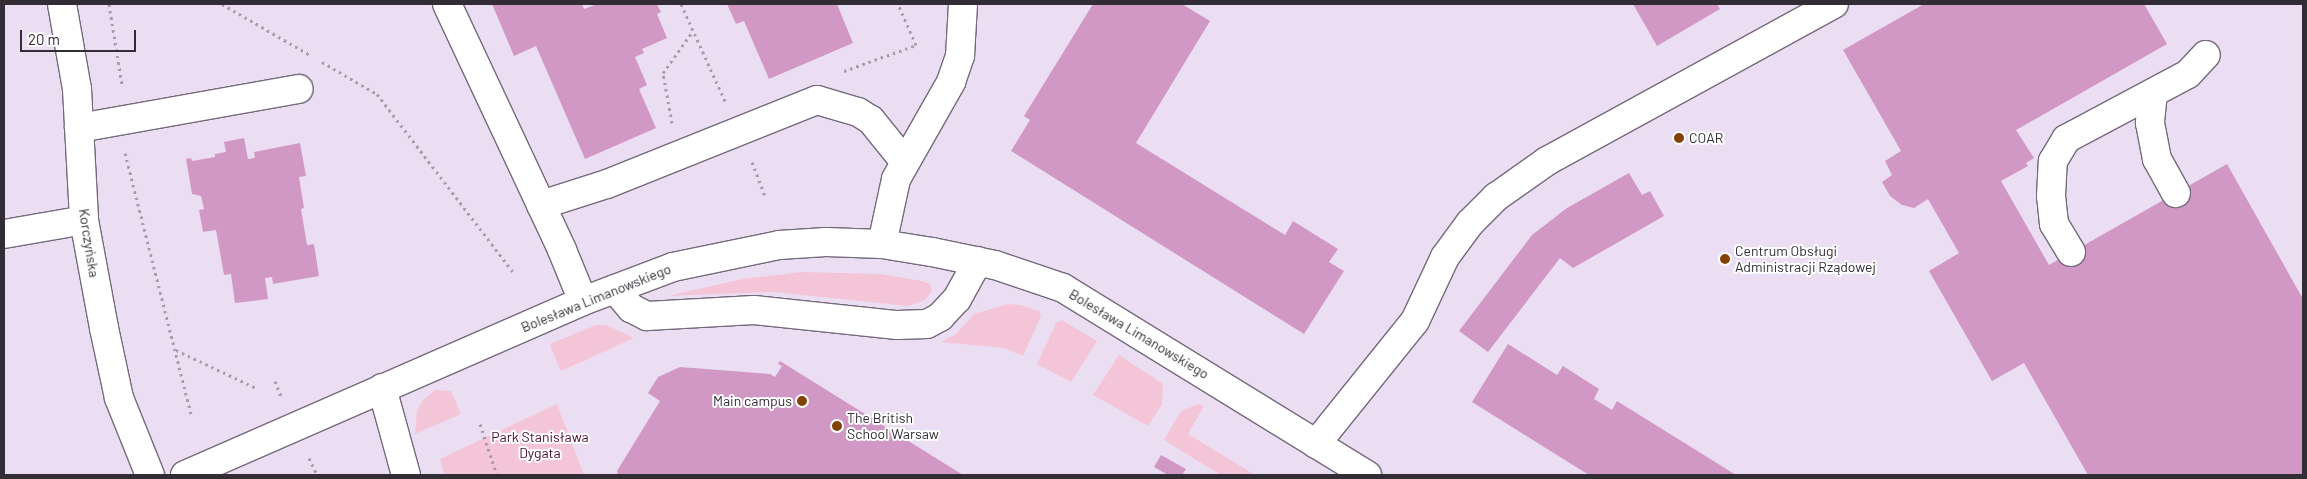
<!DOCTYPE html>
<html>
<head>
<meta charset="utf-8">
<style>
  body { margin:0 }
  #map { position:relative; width:2307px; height:479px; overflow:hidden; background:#ebdef2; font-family:Barlow,sans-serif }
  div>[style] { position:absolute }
  .green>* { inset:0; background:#f4c5d6 }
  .building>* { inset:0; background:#d198c6 }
  .path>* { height:3px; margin-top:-1.5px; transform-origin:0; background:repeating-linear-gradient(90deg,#a69cac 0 2.5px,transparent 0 6.5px) }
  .roads { filter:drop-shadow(1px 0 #75697b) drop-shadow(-1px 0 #75697b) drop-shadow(0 1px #75697b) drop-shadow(0 -1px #75697b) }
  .minor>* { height:28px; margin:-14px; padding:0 14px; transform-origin:14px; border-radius:14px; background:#fff }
  .dots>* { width:14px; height:14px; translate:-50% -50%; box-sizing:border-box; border:2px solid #fff; border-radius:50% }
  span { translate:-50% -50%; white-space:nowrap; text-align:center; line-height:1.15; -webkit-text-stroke:4px #fff; paint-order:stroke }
  .poi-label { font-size:14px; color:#322d35 }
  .left { translate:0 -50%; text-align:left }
  .right { translate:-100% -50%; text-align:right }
  .street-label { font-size:14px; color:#322d35 }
  .park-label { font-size:14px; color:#4b0c2c }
  .frame { position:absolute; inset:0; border:5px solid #322d35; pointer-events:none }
  .scale { position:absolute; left:20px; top:30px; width:116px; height:22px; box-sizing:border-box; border:2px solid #322d35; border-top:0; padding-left:6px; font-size:15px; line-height:18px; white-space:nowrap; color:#322d35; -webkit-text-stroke:4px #fff; paint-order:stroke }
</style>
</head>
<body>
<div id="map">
  <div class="green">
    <div style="clip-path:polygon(801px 272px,881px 274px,922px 281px,930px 284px,932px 291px,925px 300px,908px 306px,773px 292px,668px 296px,742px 279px)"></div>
    <div style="clip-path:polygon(1008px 304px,1020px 305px,1039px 311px,1041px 316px,1023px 356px,1004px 348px,941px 342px,956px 334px,974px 314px)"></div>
    <div style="clip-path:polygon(1062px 320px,1097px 341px,1071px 382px,1037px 364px,1056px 323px)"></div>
    <div style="clip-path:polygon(596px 325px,606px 325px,634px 338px,561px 371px,550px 345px,552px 343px)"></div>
    <div style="clip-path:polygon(1119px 355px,1163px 384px,1162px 404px,1148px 426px,1093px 395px)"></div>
    <div style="clip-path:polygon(435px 390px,451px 391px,461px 414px,415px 434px,417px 411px,422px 401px)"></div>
    <div style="clip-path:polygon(557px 404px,584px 475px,444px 475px,440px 459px)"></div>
    <div style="clip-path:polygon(1199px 404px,1204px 406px,1188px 434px,1255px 475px,1221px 475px,1164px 440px,1181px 411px)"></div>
  </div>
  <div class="building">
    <div style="clip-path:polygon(492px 4px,582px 4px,584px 9px,597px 4px,657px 4px,661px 12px,657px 14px,667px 38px,642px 49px,644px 53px,635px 57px,647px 85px,639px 89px,656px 128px,585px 159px,536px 46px,514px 56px)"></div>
    <div style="clip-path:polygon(727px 4px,837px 4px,853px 43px,769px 79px,744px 21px,736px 24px)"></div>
    <div style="clip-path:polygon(1093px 4px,1182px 4px,1210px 21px,1136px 143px,1285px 235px,1293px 221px,1338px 249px,1329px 262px,1344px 271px,1304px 334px,1011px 151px,1030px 120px,1024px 116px)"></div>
    <div style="clip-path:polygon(1633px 4px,1717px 4px,1720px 9px,1657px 46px)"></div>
    <div style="clip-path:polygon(1924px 4px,2144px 4px,2167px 44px,2016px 130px,2034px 158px,2026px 163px,2028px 166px,2001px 181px,2049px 265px,2227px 164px,2303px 299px,2303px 475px,2088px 475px,2024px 363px,1992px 381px,1929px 271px,1959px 253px,1928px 199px,1914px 208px,1902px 205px,1890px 196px,1882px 182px,1892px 175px,1885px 161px,1901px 151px,1843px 50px)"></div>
    <div style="clip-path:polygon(244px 138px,248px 159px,255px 158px,254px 152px,300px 143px,306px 176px,299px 177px,304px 208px,301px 209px,307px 245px,314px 244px,319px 276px,273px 284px,272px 277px,265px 278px,268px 299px,235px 303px,231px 274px,224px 275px,216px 230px,203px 232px,199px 210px,204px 209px,201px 196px,192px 194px,186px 159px,191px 158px,192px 161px,215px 157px,215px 154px,226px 152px,224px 142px)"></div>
    <div style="clip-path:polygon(1629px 173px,1642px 195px,1650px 191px,1664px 216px,1573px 268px,1560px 258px,1488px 352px,1459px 331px,1532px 235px,1567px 208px)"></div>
    <div style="clip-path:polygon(1508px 344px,1557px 375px,1563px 366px,1599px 389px,1594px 399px,1612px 410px,1617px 401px,1736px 475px,1589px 475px,1472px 402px)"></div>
    <div style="clip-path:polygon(780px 361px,963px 475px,618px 475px,617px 471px,660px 401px,648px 393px,658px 377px,680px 367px,770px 374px,775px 377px,782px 366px,778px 364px)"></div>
    <div style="clip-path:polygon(1161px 455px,1186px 469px,1182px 475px,1168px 475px,1154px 467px)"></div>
  </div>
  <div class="path">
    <div style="left:109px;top:4px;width:82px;rotate:80.9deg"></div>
    <div style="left:222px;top:4px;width:102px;rotate:30.1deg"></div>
    <div style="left:681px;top:4px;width:107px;rotate:65.6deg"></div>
    <div style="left:322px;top:62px;width:64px;rotate:30.2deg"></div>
    <div style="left:377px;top:94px;width:224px;rotate:52.6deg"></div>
    <div style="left:844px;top:71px;width:77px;rotate:-19.9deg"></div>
    <div style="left:916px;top:45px;width:45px;rotate:-113.7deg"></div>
    <div style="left:672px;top:123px;width:51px;rotate:-100.2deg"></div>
    <div style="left:663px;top:73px;width:52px;rotate:-54.5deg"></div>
    <div style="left:125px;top:153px;width:269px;rotate:75.8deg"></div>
    <div style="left:752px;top:162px;width:36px;rotate:69deg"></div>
    <div style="left:176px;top:350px;width:89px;rotate:25.4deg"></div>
    <div style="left:275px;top:381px;width:17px;rotate:69deg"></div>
    <div style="left:480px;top:424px;width:54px;rotate:71.6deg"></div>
    <div style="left:309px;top:458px;width:19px;rotate:65deg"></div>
  </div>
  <div class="roads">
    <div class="minor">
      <div style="left:62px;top:4px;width:86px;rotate:80deg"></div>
      <div style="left:77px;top:89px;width:131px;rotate:86.9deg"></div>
      <div style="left:84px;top:220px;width:110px;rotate:79.5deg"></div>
      <div style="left:104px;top:328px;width:72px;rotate:77.9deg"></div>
      <div style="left:119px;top:398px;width:83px;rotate:68.1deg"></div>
      <div style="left:447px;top:4px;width:272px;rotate:64.9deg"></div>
      <div style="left:562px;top:250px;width:55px;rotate:67.6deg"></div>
      <div style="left:2153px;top:93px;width:30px;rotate:96deg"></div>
      <div style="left:2150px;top:123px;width:37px;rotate:79deg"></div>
      <div style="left:2157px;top:159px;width:39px;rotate:61deg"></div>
      <div style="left:79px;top:128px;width:223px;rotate:-10.1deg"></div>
      <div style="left:541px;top:205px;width:69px;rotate:-17.7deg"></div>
      <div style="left:607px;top:184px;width:226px;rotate:-21.8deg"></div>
      <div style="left:817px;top:100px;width:43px;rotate:16.3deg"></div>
      <div style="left:858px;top:112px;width:15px;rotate:32deg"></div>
      <div style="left:871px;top:120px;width:54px;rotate:51deg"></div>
      <div style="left:4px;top:234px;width:81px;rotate:-9.9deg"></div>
      <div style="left:882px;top:244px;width:66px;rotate:-77.8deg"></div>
      <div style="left:896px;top:179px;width:112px;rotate:-60.4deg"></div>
      <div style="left:951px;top:82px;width:28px;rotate:-71deg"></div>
      <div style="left:960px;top:56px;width:52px;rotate:-86.7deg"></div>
      <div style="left:2071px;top:252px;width:33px;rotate:-121deg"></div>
      <div style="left:2054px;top:224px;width:28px;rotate:-96deg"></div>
      <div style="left:2051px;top:196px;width:35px;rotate:-87deg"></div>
      <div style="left:2053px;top:161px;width:26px;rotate:-59deg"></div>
      <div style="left:2066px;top:139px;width:138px;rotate:-28deg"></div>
      <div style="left:2188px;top:74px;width:26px;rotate:-47deg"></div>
      <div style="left:615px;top:289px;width:25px;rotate:50deg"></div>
      <div style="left:631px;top:308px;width:18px;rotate:27deg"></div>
      <div style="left:647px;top:316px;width:107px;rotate:-3.2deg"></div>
      <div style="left:754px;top:310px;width:144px;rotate:6deg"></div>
      <div style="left:897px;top:325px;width:30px;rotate:-2deg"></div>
      <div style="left:927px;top:324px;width:15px;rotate:-28deg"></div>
      <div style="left:940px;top:317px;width:25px;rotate:-47deg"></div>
      <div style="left:957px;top:299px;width:43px;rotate:-61.1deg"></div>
      <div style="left:382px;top:388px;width:90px;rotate:74.6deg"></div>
      <div style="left:1316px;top:444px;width:158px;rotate:-51.2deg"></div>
      <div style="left:1415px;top:321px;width:71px;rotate:-64.9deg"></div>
      <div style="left:1445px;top:257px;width:42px;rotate:-53.7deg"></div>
      <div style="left:1470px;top:223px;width:37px;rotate:-45deg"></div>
      <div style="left:1496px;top:197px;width:62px;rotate:-35.2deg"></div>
      <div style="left:1547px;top:161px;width:327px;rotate:-28.7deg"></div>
      <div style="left:185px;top:475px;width:434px;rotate:-23.6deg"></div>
      <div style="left:583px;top:301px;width:96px;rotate:-20.7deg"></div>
      <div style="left:673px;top:267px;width:108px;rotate:-11.7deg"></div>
      <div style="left:779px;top:245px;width:47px;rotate:-3.7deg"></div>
      <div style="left:826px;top:242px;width:56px;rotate:2deg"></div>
      <div style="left:882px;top:244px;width:51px;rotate:9.1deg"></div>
      <div style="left:932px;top:252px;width:64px;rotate:11.7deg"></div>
      <div style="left:995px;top:265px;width:72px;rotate:18.7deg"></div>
      <div style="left:1063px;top:288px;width:357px;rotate:31.6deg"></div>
    </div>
  </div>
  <div class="dots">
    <div style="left:1679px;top:138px;background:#814203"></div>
    <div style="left:1725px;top:259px;background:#814203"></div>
    <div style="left:802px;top:401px;background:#814203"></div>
    <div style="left:837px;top:426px;background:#814203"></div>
  </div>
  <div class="poi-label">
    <span class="left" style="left:1689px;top:138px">COAR</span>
    <span class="left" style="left:1735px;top:259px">Centrum Obsługi<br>Administracji Rządowej</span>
    <span class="right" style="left:792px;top:401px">Main campus</span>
    <span class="left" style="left:847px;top:426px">The British<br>School Warsaw</span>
  </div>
  <div class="street-label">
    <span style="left:89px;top:243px;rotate:81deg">Korczyńska</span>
    <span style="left:596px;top:298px;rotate:-22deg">Bolesława Limanowskiego</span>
    <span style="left:1139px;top:334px;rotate:31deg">Bolesława Limanowskiego</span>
  </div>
  <div class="park-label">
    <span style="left:540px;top:445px">Park Stanisława<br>Dygata</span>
  </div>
  <div class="frame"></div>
  <div class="scale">20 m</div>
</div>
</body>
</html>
